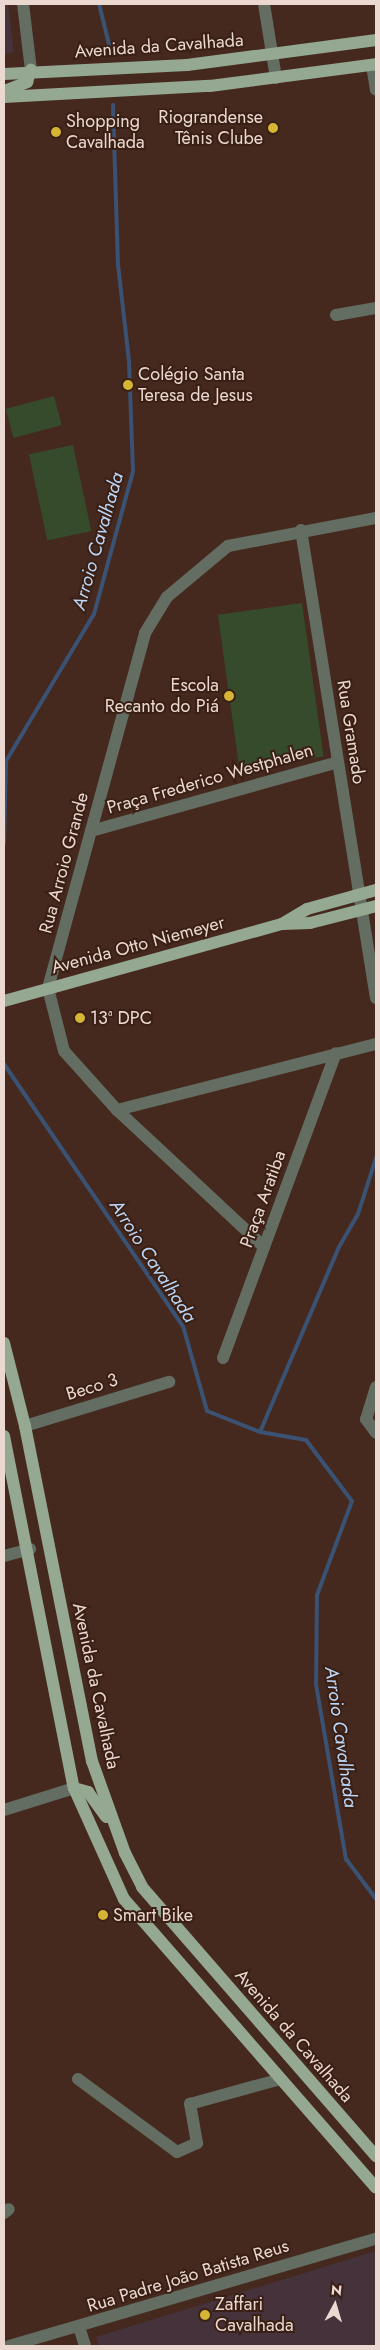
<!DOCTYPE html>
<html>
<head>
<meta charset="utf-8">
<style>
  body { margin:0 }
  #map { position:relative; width:380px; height:2350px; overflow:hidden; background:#45291e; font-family:Jost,sans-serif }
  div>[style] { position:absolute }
  .commercial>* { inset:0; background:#45323b }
  .green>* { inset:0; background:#354b2c; transform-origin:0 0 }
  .stream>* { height:4px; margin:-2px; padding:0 2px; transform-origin:2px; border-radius:2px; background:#3a5273 }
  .minor>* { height:12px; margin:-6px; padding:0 6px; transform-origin:6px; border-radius:6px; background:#636d62 }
  .major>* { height:12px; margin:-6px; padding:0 6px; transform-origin:6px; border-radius:6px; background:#95a892 }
  .dots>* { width:14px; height:14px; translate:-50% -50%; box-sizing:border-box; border:2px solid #3a1f14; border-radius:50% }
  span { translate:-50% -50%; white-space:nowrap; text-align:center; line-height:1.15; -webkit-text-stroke:4px #3a1f14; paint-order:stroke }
  .street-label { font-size:18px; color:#ead8d1 }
  .poi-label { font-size:18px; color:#ead8d1 }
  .right { translate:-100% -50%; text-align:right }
  .left { translate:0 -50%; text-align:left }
  .water-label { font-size:19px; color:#bcd6f8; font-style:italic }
  .frame { position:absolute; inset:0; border:5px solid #ead8d1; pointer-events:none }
  .north { position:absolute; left:310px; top:2280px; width:50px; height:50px; -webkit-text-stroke:4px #3a1f14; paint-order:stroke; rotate:6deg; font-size:14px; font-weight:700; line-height:20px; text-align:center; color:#ead8d1 }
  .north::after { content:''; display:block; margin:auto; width:18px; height:22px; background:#ead8d1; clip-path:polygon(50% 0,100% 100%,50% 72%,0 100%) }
</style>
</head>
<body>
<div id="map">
  <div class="commercial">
    <div style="clip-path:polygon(4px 4px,8px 4px,14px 52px,4px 55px)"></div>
    <div style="clip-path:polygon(376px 2251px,376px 2346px,99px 2346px,96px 2337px)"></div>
  </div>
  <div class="green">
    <div style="left:54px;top:396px;width:30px;height:50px;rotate:75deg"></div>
    <div style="left:73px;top:445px;width:88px;height:45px;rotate:78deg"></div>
    <div style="left:302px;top:603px;width:155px;height:85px;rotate:82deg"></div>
  </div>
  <div class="stream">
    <div style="left:99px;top:4px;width:45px;rotate:76deg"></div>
    <div style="left:4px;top:843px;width:82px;rotate:-88.6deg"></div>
    <div style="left:6px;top:761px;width:171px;rotate:-59.1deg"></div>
    <div style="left:94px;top:614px;width:148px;rotate:-74.7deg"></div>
    <div style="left:133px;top:471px;width:110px;rotate:-92.1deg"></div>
    <div style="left:129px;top:361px;width:97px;rotate:-96.5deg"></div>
    <div style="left:118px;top:265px;width:160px;rotate:-91.8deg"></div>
    <div style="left:4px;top:1064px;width:317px;rotate:55.7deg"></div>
    <div style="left:183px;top:1326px;width:88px;rotate:74.2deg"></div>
    <div style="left:207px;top:1411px;width:57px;rotate:21.6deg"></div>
    <div style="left:260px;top:1432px;width:47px;rotate:9.9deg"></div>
    <div style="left:306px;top:1440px;width:76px;rotate:53deg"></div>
    <div style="left:352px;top:1501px;width:100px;rotate:110.4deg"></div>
    <div style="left:317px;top:1595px;width:89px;rotate:90.6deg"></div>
    <div style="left:316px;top:1684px;width:178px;rotate:80.3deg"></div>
    <div style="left:346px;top:1859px;width:50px;rotate:53.1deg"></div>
    <div style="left:260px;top:1432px;width:201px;rotate:-66.9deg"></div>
    <div style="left:339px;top:1247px;width:38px;rotate:-60deg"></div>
    <div style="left:358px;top:1214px;width:59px;rotate:-72.2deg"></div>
  </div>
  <div class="minor">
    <div style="left:23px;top:4px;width:66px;rotate:83.1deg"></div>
    <div style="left:264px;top:4px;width:75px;rotate:80.8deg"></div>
    <div style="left:372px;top:65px;width:25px;rotate:81deg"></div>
    <div style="left:336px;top:315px;width:41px;rotate:-9.9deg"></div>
    <div style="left:301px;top:530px;width:474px;rotate:80.9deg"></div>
    <div style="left:91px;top:831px;width:256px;rotate:-15.6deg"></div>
    <div style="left:117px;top:1110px;width:267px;rotate:-14.3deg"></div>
    <div style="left:264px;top:1247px;width:201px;rotate:-137deg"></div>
    <div style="left:117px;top:1110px;width:79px;rotate:-131.9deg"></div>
    <div style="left:64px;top:1051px;width:65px;rotate:-104.3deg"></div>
    <div style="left:48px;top:988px;width:368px;rotate:-74.7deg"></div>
    <div style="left:145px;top:633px;width:42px;rotate:-58.6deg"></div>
    <div style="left:167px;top:597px;width:80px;rotate:-39.9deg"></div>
    <div style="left:228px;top:546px;width:151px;rotate:-10.7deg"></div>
    <div style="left:223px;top:1358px;width:325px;rotate:-69.7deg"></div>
    <div style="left:376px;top:1387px;width:34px;rotate:107deg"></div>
    <div style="left:366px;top:1419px;width:17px;rotate:54deg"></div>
    <div style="left:25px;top:1426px;width:151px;rotate:-17deg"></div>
    <div style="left:4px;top:1556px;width:27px;rotate:-15deg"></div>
    <div style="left:4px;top:1810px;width:73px;rotate:-17.4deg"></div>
    <div style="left:78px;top:2079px;width:123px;rotate:36.4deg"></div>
    <div style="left:177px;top:2152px;width:22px;rotate:-24deg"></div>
    <div style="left:197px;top:2143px;width:40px;rotate:-100deg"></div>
    <div style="left:190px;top:2104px;width:94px;rotate:-15.4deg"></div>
    <div style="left:4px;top:2213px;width:6px;rotate:-39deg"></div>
    <div style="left:79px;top:2327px;width:20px;rotate:72deg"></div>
    <div style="left:9px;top:2346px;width:382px;rotate:-16.3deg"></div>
  </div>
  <div class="major">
    <div style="left:4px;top:74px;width:183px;rotate:-2.8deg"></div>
    <div style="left:187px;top:65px;width:191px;rotate:-7.5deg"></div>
    <div style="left:4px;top:91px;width:25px;rotate:-21deg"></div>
    <div style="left:27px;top:82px;width:13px;rotate:-72deg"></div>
    <div style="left:4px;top:97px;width:206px;rotate:-3.1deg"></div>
    <div style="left:210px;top:86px;width:167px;rotate:-7.5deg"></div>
    <div style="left:282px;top:924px;width:29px;rotate:-31deg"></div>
    <div style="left:307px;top:909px;width:72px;rotate:-15.4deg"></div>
    <div style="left:4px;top:1001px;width:288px;rotate:-15.5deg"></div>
    <div style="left:282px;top:924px;width:28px;rotate:-2deg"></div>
    <div style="left:310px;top:923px;width:68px;rotate:-14.4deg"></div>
    <div style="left:4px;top:1343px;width:86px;rotate:75.8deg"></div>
    <div style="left:25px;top:1426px;width:342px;rotate:78.7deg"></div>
    <div style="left:92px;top:1761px;width:98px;rotate:70.3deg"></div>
    <div style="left:125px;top:1853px;width:38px;rotate:63deg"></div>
    <div style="left:142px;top:1887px;width:357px;rotate:49deg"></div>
    <div style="left:4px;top:1436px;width:359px;rotate:78.8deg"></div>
    <div style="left:74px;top:1788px;width:122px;rotate:65.8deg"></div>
    <div style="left:124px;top:1899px;width:383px;rotate:48.9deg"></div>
    <div style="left:74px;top:1788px;width:15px;rotate:16deg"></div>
    <div style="left:88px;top:1792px;width:31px;rotate:54deg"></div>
  </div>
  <div class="dots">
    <div style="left:273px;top:128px;background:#d6b534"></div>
    <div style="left:56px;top:132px;background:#d6b534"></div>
    <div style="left:128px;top:385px;background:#d6b534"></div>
    <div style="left:229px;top:696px;background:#d6b534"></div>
    <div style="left:80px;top:1018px;background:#d6b534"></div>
    <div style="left:103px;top:1915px;background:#d6b534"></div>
    <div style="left:205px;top:2315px;background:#d6b534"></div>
  </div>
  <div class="street-label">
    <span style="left:159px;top:46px;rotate:-4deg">Avenida da Cavalhada</span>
    <span style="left:351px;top:732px;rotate:81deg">Rua Gramado</span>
    <span style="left:210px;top:779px;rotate:-16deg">Praça Frederico Westphalen</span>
    <span style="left:64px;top:863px;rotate:-75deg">Rua Arroio Grande</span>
    <span style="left:138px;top:945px;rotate:-15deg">Avenida Otto Niemeyer</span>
    <span style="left:263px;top:1199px;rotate:-70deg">Praça Aratiba</span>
    <span style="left:92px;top:1387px;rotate:-17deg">Beco 3</span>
    <span style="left:96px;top:1686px;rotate:78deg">Avenida da Cavalhada</span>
    <span style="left:294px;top:2036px;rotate:49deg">Avenida da Cavalhada</span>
    <span style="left:188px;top:2276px;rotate:-17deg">Rua Padre João Batista Reus</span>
  </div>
  <div class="poi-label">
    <span class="right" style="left:263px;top:128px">Riograndense<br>Tênis Clube</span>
    <span class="left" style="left:66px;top:132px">Shopping<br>Cavalhada</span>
    <span class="left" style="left:138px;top:385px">Colégio Santa<br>Teresa de Jesus</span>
    <span class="right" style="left:219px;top:696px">Escola<br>Recanto do Piá</span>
    <span class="left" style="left:90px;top:1018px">13ª DPC</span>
    <span class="left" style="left:113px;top:1915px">Smart Bike</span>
    <span class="left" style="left:215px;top:2315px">Zaffari<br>Cavalhada</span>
  </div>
  <div class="water-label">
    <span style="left:98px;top:541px;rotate:-74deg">Arroio Cavalhada</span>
    <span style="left:153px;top:1261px;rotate:57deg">Arroio Cavalhada</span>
    <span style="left:341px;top:1737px;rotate:82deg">Arroio Cavalhada</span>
  </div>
  <div class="frame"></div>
  <div class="north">N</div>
</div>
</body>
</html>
